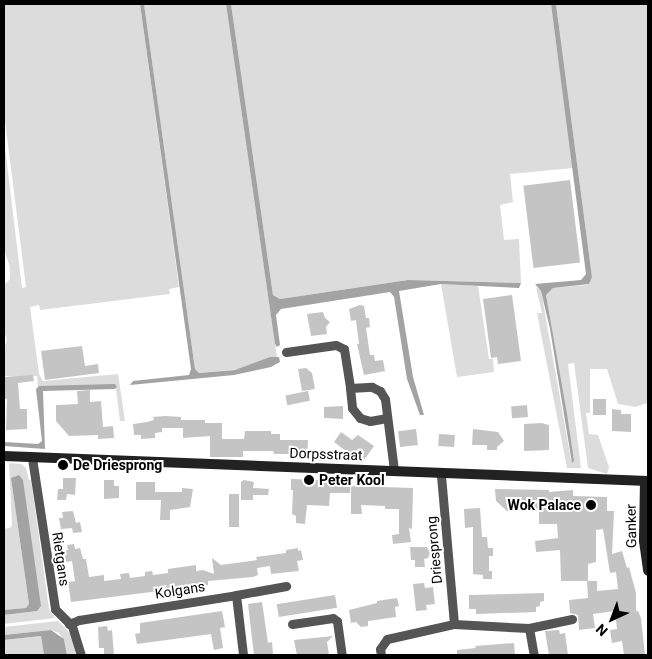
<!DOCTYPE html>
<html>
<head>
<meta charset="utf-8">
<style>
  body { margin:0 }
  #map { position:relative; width:652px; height:659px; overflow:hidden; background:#fff; font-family:Roboto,sans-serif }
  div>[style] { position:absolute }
  .green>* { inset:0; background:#dcdcdc }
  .water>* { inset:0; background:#a3a3a3 }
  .building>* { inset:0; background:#c4c4c4; transform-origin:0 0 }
  .street>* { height:9px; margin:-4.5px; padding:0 4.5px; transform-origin:4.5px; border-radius:4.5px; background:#555 }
  .secondary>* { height:10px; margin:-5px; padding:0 5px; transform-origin:5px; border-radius:5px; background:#222 }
  .dots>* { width:14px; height:14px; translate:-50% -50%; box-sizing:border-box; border:2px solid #fff; border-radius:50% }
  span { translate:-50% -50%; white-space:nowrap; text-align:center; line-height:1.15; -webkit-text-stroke:4px #fff; paint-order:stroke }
  .street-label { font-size:14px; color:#000 }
  .poi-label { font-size:14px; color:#000; font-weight:700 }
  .left { translate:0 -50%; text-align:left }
  .right { translate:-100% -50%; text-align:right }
  .frame { position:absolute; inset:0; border:5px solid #000; pointer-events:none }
  .north { position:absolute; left:587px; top:594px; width:50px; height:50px; -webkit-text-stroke:4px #fff; paint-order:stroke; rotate:223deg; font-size:14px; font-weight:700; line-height:20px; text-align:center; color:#000 }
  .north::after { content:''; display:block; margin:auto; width:18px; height:22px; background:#000; clip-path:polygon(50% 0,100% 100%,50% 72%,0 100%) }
</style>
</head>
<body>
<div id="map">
  <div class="green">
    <div style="clip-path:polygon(4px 4px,140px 4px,179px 287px,169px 289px,170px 294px,40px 310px,39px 305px,30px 307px,39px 374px,43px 381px,118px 374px,125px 421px,120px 421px,116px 389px,38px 387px,37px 376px,4px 376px,4px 350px,7px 339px,4px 332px,4px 285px,10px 279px,10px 267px,4px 250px,4px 139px,22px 288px,26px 287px,4px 113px)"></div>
    <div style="clip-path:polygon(144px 4px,226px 4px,277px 357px,241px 369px,199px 373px,195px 369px)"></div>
    <div style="clip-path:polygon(231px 4px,551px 4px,573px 168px,510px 174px,513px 202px,500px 205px,504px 240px,519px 239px,521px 283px,408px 280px,280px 299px,273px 295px)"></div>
    <div style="clip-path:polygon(556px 4px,648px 4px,648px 403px,635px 407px,618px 404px,607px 369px,590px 369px,590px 413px,586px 413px,589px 434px,598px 435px,609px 467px,607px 474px,588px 468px,574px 363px,568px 364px,581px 468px,567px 468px,537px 313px,542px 313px,536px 287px,541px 291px,571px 460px,574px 462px,546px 295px,553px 288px,587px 285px,592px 277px)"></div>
    <div style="clip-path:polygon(441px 284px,478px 286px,489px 359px,493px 359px,494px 372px,457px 377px)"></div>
    <div style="clip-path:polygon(9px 463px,21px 464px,26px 468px,29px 480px,31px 480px,49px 609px,55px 618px,4px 624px,4px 615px,37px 611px,11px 478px,29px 604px,26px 608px,4px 610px,4px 529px,10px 528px,12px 525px)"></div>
    <div style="clip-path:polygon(58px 621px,71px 634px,76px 655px,67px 655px,65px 642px,59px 633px,51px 630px,4px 635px,4px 627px)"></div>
    <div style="clip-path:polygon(41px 636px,44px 655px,4px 655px,4px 640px)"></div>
  </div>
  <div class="water">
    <div style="clip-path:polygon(140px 4px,144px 4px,195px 369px,199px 373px,235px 370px,270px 357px,279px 357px,280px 362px,271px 367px,234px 375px,130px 385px,133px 381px,189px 375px,191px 369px)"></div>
    <div style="clip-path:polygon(226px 4px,231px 4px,273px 295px,280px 299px,408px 280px,521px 283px,519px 288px,441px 284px,399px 291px,413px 377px,424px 415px,420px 415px,407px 379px,394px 297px,390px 292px,281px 309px,276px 315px,280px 345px,277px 347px,275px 344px)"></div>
    <div style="clip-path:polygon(551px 4px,556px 4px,592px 277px,589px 284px,553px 288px,546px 295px,567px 414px,574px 461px,572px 463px,550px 329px,541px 291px,535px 284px,581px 280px,586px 274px)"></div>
    <div style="clip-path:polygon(115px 384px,117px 387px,114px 389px,43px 391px,45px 449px,4px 446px,4px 442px,38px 444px,42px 441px,36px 389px,39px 386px)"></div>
    <div style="clip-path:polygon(19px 475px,23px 480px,41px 606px,37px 611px,4px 615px,4px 610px,26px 608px,29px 604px,11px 478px)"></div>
    <div style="clip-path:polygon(51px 630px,64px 639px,67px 655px,44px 655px,41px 636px,4px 640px,4px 635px)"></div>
  </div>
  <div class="building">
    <div style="left:570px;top:180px;width:83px;height:47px;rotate:83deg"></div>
    <div style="clip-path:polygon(512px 295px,521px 361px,498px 364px,497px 357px,491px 358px,483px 299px)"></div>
    <div style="clip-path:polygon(360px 305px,364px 306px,366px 318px,369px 318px,370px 327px,366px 328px,370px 355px,374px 355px,375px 361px,383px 360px,385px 371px,364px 375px,357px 344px,359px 344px,356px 320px,351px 321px,349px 309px)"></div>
    <div style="clip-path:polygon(323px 312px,325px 318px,330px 322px,326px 327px,327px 334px,311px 336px,307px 314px)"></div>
    <div style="clip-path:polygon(82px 346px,85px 366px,98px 364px,99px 373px,45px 380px,41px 351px)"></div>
    <div style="clip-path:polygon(306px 368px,312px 373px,315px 389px,302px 391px,298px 369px)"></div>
    <div style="clip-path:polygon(33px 375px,34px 381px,18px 383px,20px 409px,27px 409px,27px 429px,6px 430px,7px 399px,4px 399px,4px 377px)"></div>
    <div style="clip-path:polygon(90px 390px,90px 402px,101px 401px,103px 427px,113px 426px,114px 438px,98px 439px,98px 435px,69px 436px,56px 421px,56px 405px,78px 404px,77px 391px)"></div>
    <div style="left:308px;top:391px;width:10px;height:23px;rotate:79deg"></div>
    <div style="left:593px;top:399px;width:13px;height:16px"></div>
    <div style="left:527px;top:405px;width:12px;height:16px;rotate:85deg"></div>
    <div style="clip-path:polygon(343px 406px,343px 419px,324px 418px,324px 407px)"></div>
    <div style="clip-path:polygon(612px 409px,621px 410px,621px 414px,631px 414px,631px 432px,612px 431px)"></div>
    <div style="clip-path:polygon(165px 416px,181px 417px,181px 420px,205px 420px,205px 423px,222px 423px,222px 439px,244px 439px,245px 431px,271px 431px,271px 434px,280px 434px,280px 440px,308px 440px,307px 459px,290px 458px,290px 454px,274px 454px,273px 451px,243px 451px,243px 457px,210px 457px,210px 436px,183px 438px,183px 428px,162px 428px,162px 432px,155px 433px,155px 438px,141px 439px,141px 435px,134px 435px,133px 424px,147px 422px,154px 420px,153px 417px)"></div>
    <div style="clip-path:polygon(541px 423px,549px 425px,549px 450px,524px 451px,524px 424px)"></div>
    <div style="left:416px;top:429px;width:16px;height:18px;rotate:83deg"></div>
    <div style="clip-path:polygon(473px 429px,498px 432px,504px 441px,497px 447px,497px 450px,487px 450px,487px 445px,472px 445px)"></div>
    <div style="clip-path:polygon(341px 432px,352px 440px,358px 435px,374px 446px,362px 463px,334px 442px)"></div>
    <div style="left:439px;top:434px;width:16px;height:12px;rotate:4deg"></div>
    <div style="clip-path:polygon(323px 477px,350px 478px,350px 493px,330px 493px,329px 506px,307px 505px,305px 524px,296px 523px,296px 516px,292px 514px,293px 490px,291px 490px,291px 479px,323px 480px)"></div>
    <div style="clip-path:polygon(63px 478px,76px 478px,75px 495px,67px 494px,66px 500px,57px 500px,58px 489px,63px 489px)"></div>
    <div style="clip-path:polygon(104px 480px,114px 480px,114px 486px,119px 486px,119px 498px,104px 499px)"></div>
    <div style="clip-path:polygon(244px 480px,254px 482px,253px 488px,269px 489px,268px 495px,253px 495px,253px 500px,241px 500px,241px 482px)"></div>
    <div style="clip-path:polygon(136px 482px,155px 482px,155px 492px,182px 492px,182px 488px,193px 489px,190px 507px,170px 510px,170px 520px,160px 520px,161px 500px,136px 500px)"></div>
    <div style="clip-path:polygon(351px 486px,413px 488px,412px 529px,409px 528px,411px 542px,393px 544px,392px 535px,399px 534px,399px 509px,385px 509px,385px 506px,361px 505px,362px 514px,351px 514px)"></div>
    <div style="clip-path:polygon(495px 489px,549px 490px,549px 492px,573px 490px,573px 496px,607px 497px,607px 511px,614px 511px,612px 554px,622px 551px,627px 568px,629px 567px,636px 593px,636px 611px,638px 611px,641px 618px,645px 655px,624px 655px,622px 641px,612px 643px,610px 630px,617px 629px,615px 611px,593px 614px,595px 628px,579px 630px,578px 615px,570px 613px,569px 600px,588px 598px,587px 581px,597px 581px,597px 591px,618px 589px,616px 572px,610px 573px,603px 529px,596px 530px,596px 562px,588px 564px,588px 581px,561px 581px,560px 550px,536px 552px,535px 541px,558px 538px,557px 524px,539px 524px,539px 510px,507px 511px,496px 501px)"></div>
    <div style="left:229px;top:494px;width:10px;height:33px"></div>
    <div style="clip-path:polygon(480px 508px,482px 537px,487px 537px,488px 548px,493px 548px,493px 556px,489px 556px,489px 571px,492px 571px,492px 579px,483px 579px,483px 575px,473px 574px,473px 527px,465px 528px,464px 509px)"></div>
    <div style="clip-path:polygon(73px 511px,76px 523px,80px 522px,82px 532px,73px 533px,72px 528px,61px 529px,59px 518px,63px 518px,62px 512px)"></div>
    <div style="clip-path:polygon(74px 544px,75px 549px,80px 548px,83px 559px,86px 559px,89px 577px,104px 575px,104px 581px,121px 579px,120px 574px,129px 573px,130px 578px,145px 576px,145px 572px,152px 571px,153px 575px,168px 573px,168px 569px,196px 565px,196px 571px,203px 570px,214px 574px,212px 558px,221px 565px,257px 560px,256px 557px,286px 553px,286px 550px,298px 548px,298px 551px,301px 550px,303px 560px,297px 561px,299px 571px,271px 574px,270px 566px,257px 568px,258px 575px,253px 577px,208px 581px,208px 585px,71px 602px,68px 582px,75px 581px,72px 561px,65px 562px,64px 550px,68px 550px,67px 545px)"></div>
    <div style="clip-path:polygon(410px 547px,427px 547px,430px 553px,428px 558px,424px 559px,425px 567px,415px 567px,415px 560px,411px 560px)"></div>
    <div style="clip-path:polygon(424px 583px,425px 588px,433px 587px,435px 604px,426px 605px,427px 610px,416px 611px,413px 584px)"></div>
    <div style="clip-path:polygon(544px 593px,544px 601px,540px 602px,540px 606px,536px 607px,536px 612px,476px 614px,476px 609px,469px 609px,469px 595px)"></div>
    <div style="left:335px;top:595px;width:13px;height:59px;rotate:81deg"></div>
    <div style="clip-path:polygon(397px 598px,399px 606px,395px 607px,396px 617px,368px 621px,368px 626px,361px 627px,356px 622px,351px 623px,349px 610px,377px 603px,377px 601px)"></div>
    <div style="clip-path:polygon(262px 602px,268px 643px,272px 642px,273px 654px,254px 655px,248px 604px)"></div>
    <div style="clip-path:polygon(222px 611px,225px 627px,220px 628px,223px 648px,214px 650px,211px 634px,137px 644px,135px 634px,140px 633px,140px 623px)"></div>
    <div style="clip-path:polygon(107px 626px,108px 631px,112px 630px,114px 655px,104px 655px,104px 648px,99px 648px,98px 627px)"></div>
    <div style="clip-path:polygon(559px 630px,560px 634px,565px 633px,568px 655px,549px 655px,545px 631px)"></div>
    <div style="clip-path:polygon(333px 636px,327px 642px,329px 655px,297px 655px,294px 640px)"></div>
    <div style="clip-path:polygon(514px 643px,515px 655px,457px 655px,457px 650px,476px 648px,475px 646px)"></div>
  </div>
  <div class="street">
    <div style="left:286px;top:352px;width:50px;rotate:-8deg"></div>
    <div style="left:336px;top:345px;width:9px;rotate:27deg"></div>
    <div style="left:344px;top:349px;width:39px;rotate:81deg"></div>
    <div style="left:350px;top:388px;width:22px;rotate:-3deg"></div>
    <div style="left:372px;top:387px;width:9px;rotate:27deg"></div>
    <div style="left:380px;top:391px;width:9px;rotate:58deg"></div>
    <div style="left:385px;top:399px;width:72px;rotate:82.8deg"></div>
    <div style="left:350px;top:388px;width:20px;rotate:84deg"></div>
    <div style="left:352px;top:408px;width:13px;rotate:51deg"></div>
    <div style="left:360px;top:418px;width:10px;rotate:17deg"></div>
    <div style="left:370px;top:421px;width:17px;rotate:-10deg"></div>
    <div style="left:32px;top:458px;width:153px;rotate:81.3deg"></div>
    <div style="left:55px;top:609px;width:24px;rotate:45deg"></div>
    <div style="left:72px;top:626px;width:30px;rotate:73deg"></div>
    <div style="left:236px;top:595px;width:51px;rotate:-10.2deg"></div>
    <div style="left:69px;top:624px;width:11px;rotate:-22deg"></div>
    <div style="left:79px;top:620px;width:159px;rotate:-9deg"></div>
    <div style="left:236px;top:595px;width:60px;rotate:83.3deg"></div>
    <div style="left:292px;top:624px;width:41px;rotate:-8.3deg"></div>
    <div style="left:333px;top:618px;width:5px;rotate:37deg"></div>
    <div style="left:337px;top:621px;width:34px;rotate:82deg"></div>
    <div style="left:454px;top:624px;width:75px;rotate:3.1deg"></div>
    <div style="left:529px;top:628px;width:44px;rotate:-11.8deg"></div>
    <div style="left:529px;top:628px;width:27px;rotate:80deg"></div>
    <div style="left:381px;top:655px;width:6px;rotate:-99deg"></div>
    <div style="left:380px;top:649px;width:12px;rotate:-55deg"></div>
    <div style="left:387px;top:639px;width:69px;rotate:-12.6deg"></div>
    <div style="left:454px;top:624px;width:151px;rotate:-95deg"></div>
  </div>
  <div class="secondary">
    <div style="left:4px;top:456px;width:644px;rotate:2.22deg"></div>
    <div style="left:645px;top:481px;width:60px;rotate:91deg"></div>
    <div style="left:644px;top:541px;width:30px;rotate:82deg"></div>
  </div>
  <div class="dots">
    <div style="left:63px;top:465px;background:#000"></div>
    <div style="left:309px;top:480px;background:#000"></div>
    <div style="left:591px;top:505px;background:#000"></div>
  </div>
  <div class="street-label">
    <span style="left:326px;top:454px;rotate:2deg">Dorpsstraat</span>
    <span style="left:631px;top:526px;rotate:-91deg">Ganker</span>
    <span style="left:434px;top:550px;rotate:-95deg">Driesprong</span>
    <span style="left:61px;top:559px;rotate:82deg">Rietgans</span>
    <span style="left:180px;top:590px;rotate:-9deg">Kolgans</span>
  </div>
  <div class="poi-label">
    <span class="left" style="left:73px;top:465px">De Driesprong</span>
    <span class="left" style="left:319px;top:480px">Peter Kool</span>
    <span class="right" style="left:581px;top:505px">Wok Palace</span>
  </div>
  <div class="frame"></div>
  <div class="north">N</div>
</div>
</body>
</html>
